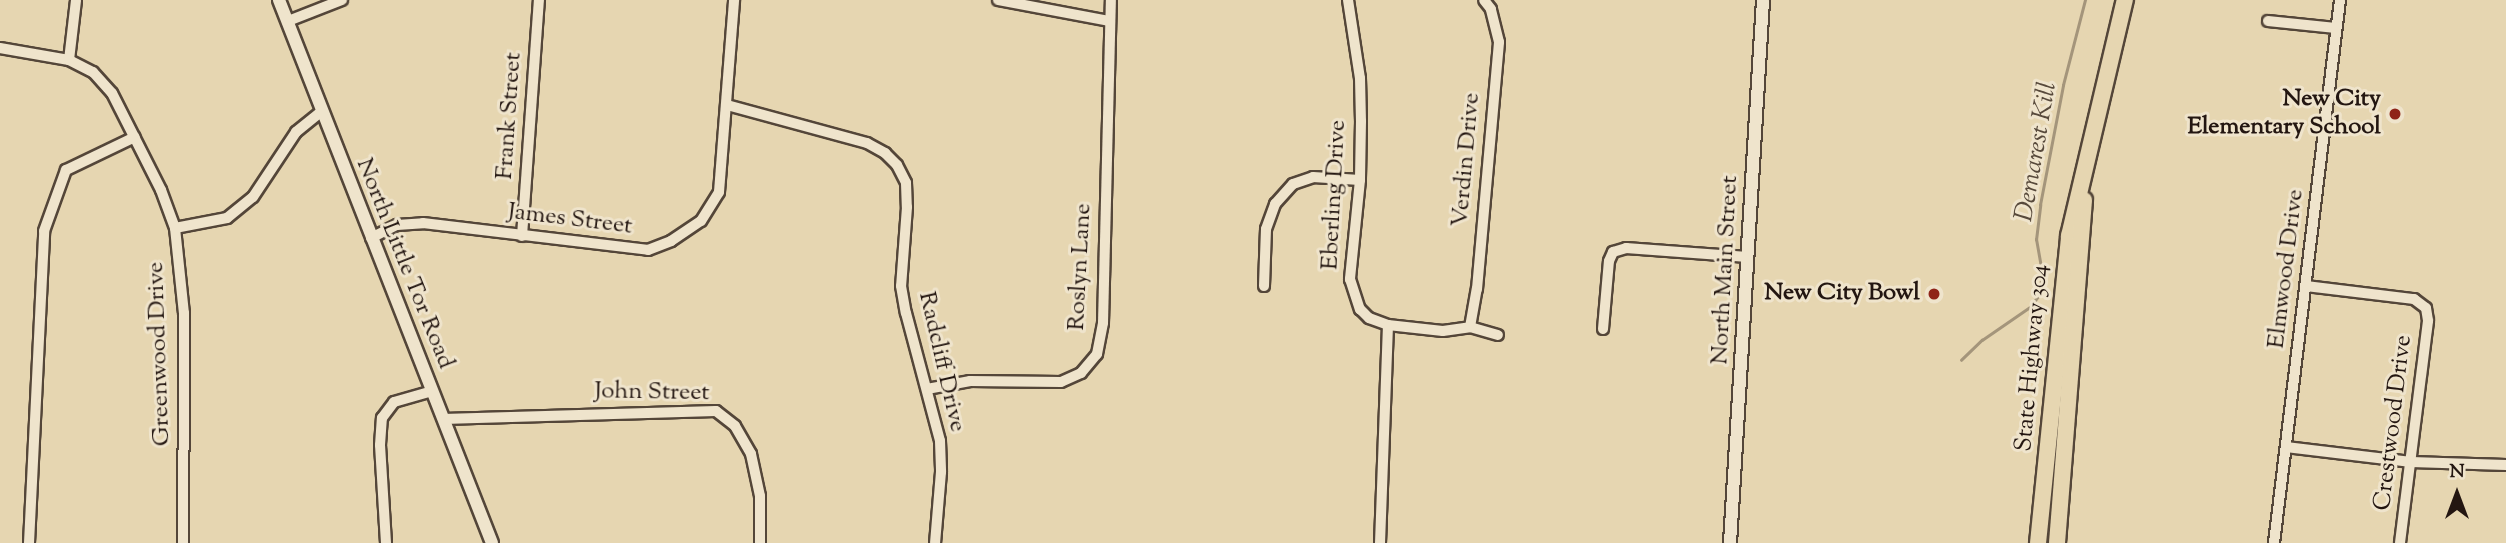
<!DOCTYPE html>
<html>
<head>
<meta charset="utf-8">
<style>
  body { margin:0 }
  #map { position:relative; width:2506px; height:543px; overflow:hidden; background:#e6d6b1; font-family:"Sorts Mill Goudy",serif }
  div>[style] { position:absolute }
  .stream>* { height:2.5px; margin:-1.25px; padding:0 1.25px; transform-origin:1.25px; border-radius:1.25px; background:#a4957b }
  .roads { filter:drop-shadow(2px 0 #544639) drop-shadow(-2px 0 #544639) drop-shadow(0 2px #544639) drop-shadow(0 -2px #544639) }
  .minor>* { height:10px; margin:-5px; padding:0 5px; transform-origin:5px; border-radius:5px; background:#efe4cc }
  .tertiary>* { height:12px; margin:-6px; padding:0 6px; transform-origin:6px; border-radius:6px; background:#efe4cc }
  .primary>* { height:16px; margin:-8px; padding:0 8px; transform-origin:8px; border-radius:8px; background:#e6d6b1 }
  .dots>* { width:19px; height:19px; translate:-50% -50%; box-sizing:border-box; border:4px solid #efe4cc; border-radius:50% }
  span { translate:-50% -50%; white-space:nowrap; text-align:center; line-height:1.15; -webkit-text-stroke:6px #efe4cc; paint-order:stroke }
  .poi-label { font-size:24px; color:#231611; font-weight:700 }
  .right { translate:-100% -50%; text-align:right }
  .street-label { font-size:24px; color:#231611 }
  .water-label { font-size:26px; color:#57493b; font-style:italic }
  .north { position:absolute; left:2422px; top:459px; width:70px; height:70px; -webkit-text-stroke:5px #efe4cc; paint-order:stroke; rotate:0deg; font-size:19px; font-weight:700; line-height:28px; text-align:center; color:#231611 }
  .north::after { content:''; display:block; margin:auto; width:24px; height:32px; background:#231611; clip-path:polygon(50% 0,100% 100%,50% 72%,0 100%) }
</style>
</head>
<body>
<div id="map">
  <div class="stream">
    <div style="left:1961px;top:360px;width:29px;rotate:-44deg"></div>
    <div style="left:1982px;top:340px;width:58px;rotate:-34.5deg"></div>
    <div style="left:2030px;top:307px;width:15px;rotate:-53deg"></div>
    <div style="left:2039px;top:295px;width:22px;rotate:-82deg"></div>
    <div style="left:2042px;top:273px;width:34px;rotate:-100deg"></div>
    <div style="left:2036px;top:240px;width:35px;rotate:-83deg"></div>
    <div style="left:2040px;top:205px;width:122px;rotate:-79.1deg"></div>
    <div style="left:2063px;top:85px;width:88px;rotate:-75.5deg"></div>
  </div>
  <div class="roads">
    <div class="minor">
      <div style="left:998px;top:0;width:113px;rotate:10.7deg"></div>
      <div style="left:1348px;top:0;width:79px;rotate:81.3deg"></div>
      <div style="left:1360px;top:78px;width:43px;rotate:88.7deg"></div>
      <div style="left:1361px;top:121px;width:59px;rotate:91deg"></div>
      <div style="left:1360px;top:180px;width:100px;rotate:95.8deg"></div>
      <div style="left:1350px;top:279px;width:32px;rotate:72deg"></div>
      <div style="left:1360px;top:309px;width:13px;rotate:45deg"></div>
      <div style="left:1369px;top:318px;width:20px;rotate:20deg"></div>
      <div style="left:1388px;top:325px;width:218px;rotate:92.1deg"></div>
      <div style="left:288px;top:21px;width:58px;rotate:-21.3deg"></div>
      <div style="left:2268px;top:21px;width:68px;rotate:5.9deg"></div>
      <div style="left:0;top:48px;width:70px;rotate:9.9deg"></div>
      <div style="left:69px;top:60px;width:27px;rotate:27deg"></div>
      <div style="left:93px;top:72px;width:28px;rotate:48deg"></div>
      <div style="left:112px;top:93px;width:109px;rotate:63.2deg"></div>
      <div style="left:161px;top:190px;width:40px;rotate:69.8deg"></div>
      <div style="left:175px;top:228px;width:85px;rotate:84deg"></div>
      <div style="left:184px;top:313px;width:230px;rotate:90.2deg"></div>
      <div style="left:69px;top:60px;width:60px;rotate:-83.3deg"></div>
      <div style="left:727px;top:105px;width:145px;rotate:15.2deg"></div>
      <div style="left:867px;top:143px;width:21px;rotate:29deg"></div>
      <div style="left:885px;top:153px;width:17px;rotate:45deg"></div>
      <div style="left:897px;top:165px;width:20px;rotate:63deg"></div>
      <div style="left:906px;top:183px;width:24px;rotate:88deg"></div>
      <div style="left:907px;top:207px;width:79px;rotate:94.3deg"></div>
      <div style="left:901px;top:286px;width:27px;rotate:80deg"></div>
      <div style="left:906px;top:313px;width:132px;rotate:75.1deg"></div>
      <div style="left:940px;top:441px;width:31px;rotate:88deg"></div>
      <div style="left:941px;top:472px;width:71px;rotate:94.8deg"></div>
      <div style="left:175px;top:228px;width:53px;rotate:-10.9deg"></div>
      <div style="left:227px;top:218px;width:33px;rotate:-39deg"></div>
      <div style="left:253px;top:197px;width:78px;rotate:-56.5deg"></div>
      <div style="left:296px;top:132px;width:32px;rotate:-39deg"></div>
      <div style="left:522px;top:236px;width:237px;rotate:-85.9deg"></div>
      <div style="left:371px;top:238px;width:29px;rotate:-27deg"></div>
      <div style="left:397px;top:225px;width:26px;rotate:-4deg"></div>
      <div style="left:423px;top:223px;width:227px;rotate:6.8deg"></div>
      <div style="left:648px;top:250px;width:25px;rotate:-21deg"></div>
      <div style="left:671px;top:241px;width:36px;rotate:-34deg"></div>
      <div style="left:701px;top:221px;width:34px;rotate:-58deg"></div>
      <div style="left:719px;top:192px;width:193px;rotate:-85.5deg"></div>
      <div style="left:1264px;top:286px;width:57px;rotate:-88deg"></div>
      <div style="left:1266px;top:229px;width:27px;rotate:-70deg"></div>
      <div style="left:1275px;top:204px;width:27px;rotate:-48deg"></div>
      <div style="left:1293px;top:184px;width:21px;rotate:-19deg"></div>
      <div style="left:1313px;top:177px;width:47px;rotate:3.7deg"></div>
      <div style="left:2306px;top:286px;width:109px;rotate:6.9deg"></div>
      <div style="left:2414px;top:299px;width:15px;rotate:37deg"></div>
      <div style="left:2426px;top:308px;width:13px;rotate:81deg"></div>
      <div style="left:2428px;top:321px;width:224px;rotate:97.2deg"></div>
      <div style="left:1388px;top:325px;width:55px;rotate:6.2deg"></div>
      <div style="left:1443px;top:331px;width:27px;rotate:-8deg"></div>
      <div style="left:1470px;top:327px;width:29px;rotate:16deg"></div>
      <div style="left:1470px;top:327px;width:39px;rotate:-80deg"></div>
      <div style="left:1477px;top:289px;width:248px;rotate:-84.9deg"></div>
      <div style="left:1499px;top:42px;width:34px;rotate:-104deg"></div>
      <div style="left:1491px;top:9px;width:11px;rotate:-128deg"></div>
      <div style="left:1603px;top:329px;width:68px;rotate:-85deg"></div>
      <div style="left:1609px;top:261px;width:10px;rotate:-66deg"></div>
      <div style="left:1613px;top:252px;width:14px;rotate:-17deg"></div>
      <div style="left:1626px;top:248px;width:122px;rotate:4.2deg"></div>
      <div style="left:927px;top:389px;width:44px;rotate:-10.5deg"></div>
      <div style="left:970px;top:381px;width:91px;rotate:0.6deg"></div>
      <div style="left:1061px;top:382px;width:22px;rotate:-24deg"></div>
      <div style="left:1081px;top:373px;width:25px;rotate:-50deg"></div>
      <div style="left:1097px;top:354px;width:32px;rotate:-79deg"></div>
      <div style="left:1103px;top:323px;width:323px;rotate:-88.6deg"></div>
      <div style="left:443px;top:419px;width:273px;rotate:-1.7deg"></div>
      <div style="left:716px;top:411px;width:24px;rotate:38deg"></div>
      <div style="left:735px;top:426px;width:32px;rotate:60deg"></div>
      <div style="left:751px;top:454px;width:43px;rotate:77.9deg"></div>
      <div style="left:760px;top:496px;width:47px;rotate:90deg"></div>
      <div style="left:2286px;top:447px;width:126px;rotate:6.8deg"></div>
      <div style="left:2411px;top:462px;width:95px;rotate:1.8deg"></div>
      <div style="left:29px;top:543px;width:312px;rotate:-87.2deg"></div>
      <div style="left:44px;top:231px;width:65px;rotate:-70.2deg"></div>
      <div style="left:66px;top:170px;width:76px;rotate:-25.6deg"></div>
      <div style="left:386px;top:543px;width:98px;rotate:-93.5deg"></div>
      <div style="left:380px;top:445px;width:27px;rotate:-86deg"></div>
      <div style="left:382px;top:418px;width:20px;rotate:-53deg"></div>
      <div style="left:394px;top:402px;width:40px;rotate:-16deg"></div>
      <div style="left:2274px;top:543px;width:547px;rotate:-83.07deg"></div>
    </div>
    <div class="tertiary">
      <div style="left:279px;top:0;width:583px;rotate:68.58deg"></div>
      <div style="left:1730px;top:543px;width:544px;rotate:-86.52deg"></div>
    </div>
    <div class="primary">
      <div style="left:2038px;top:543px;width:309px;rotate:-84.2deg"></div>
      <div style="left:2069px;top:236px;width:243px;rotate:-76.7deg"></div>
      <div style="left:2057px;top:543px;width:344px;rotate:-85.5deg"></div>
    </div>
  </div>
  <div class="dots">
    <div style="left:2395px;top:114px;background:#8f2418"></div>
    <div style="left:1934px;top:294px;background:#8f2418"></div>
  </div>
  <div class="poi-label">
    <span class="right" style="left:2381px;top:114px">New City<br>Elementary School</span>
    <span class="right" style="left:1920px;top:294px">New City Bowl</span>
  </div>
  <div class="street-label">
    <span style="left:510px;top:116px;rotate:-86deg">Frank Street</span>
    <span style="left:1467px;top:160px;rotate:-85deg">Verdin Drive</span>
    <span style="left:1335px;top:195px;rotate:-87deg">Eberling Drive</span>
    <span style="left:570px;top:220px;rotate:7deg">James Street</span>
    <span style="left:404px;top:264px;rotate:68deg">North Little Tor Road</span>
    <span style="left:1081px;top:267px;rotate:-87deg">Roslyn Lane</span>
    <span style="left:2287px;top:269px;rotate:-83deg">Elmwood Drive</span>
    <span style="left:1726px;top:270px;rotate:-87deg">North Main Street</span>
    <span style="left:160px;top:354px;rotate:-92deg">Greenwood Drive</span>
    <span style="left:2033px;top:358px;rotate:-85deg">State Highway 304</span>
    <span style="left:941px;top:362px;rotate:77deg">Radcliff Drive</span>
    <span style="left:652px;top:393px;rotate:1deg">John Street</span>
    <span style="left:2394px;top:423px;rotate:-83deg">Crestwood Drive</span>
  </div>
  <div class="water-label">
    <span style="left:2037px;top:152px;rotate:-80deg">Demarest Kill</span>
  </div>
  <div class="north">N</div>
</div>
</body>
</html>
